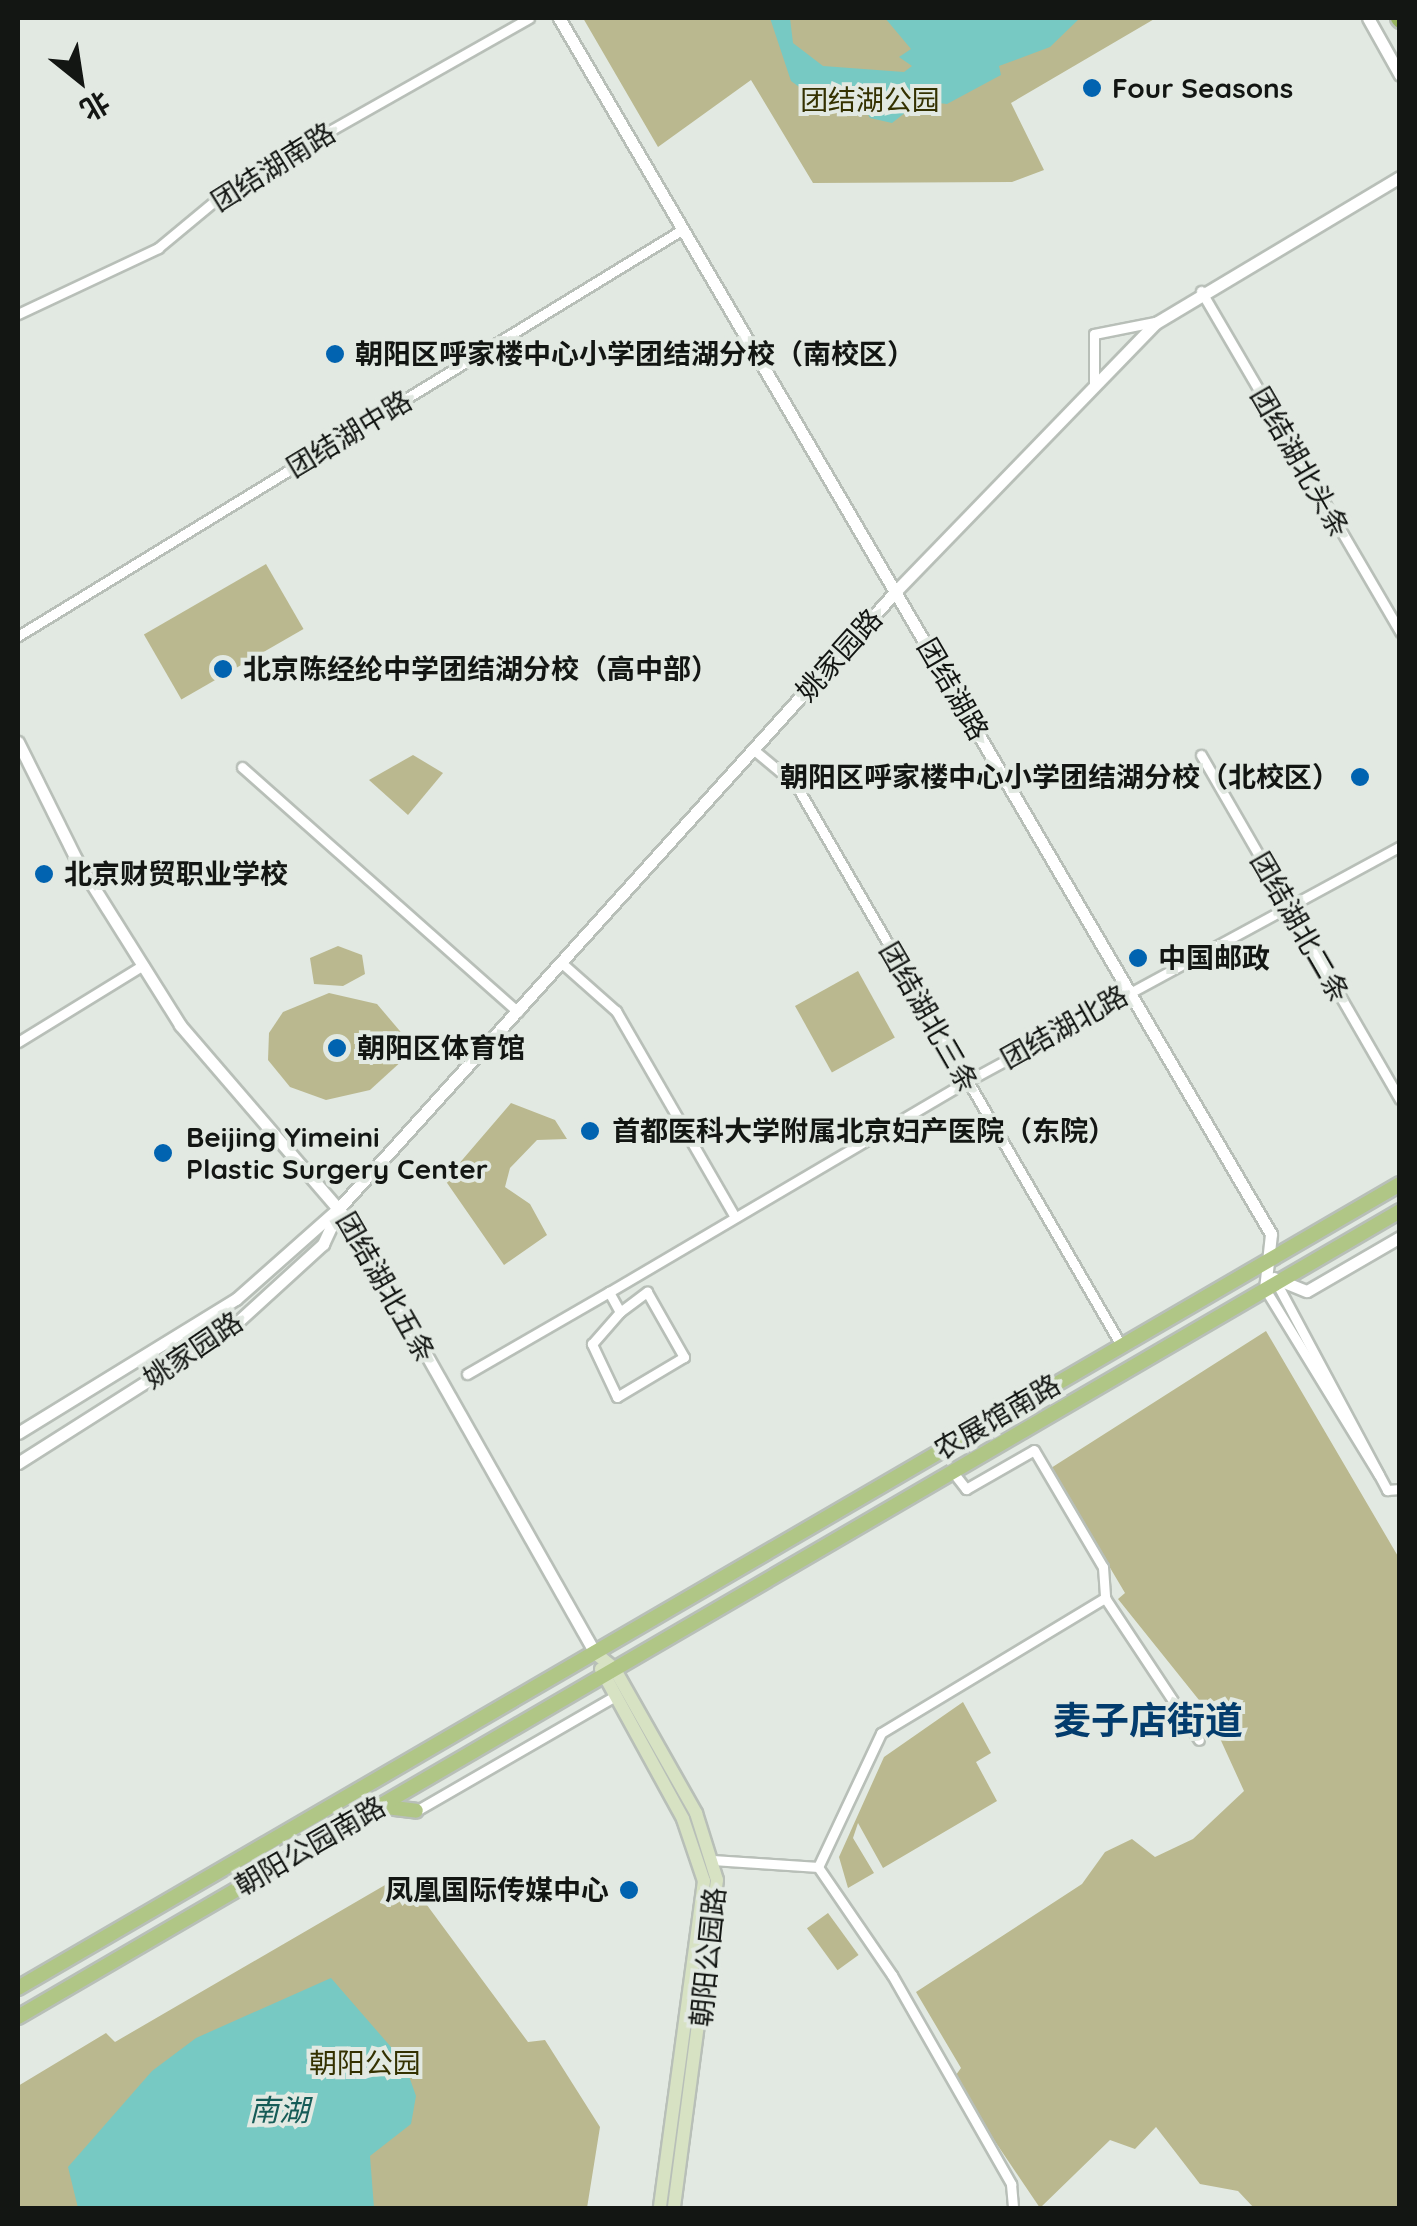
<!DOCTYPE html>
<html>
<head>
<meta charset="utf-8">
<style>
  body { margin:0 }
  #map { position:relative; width:1417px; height:2226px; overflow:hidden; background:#e2e9e2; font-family:Quicksand,"Noto Sans SC",sans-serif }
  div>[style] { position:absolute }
  .green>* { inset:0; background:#bab88f; transform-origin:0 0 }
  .water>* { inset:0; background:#77c9c3 }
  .roads { filter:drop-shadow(2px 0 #b8bfb8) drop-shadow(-2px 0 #b8bfb8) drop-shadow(0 2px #b8bfb8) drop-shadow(0 -2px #b8bfb8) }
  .minor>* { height:9px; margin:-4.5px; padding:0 4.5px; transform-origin:4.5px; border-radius:4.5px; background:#fff }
  .tertiary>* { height:11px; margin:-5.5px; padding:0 5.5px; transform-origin:5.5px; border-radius:5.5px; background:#fff }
  .secondary>* { height:12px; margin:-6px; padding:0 6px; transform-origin:6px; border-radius:6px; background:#d7e2c3 }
  .primary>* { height:14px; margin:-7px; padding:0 7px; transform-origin:7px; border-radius:7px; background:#b0c686 }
  .trunk>* { height:15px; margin:-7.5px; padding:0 7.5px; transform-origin:7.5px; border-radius:7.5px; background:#96b35e }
  .dots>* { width:28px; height:28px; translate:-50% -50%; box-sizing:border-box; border:5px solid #e2e9e2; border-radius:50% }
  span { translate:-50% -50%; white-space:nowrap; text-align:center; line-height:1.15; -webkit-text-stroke:8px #e2e9e2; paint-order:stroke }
  .poi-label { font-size:28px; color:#131613; font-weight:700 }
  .left { translate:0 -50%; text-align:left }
  .right { translate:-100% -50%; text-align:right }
  .park-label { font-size:28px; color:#343100 }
  .street-label { font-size:28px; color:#131613 }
  .water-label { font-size:30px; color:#165c57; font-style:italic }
  .district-label { font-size:38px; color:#033c6d; font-weight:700 }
  .frame { position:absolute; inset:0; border:20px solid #131613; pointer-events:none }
  .north { position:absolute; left:30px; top:30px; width:100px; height:100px; -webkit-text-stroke:8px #e2e9e2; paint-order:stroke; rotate:150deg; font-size:28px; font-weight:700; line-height:40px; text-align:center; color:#131613 }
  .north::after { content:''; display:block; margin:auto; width:35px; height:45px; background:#131613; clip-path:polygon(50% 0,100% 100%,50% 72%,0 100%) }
</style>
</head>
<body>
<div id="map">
  <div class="green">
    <div style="clip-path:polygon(583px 18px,1156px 18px,1011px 103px,1044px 170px,1012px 182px,813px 183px,751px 80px,658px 147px)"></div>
    <div style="left:266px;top:564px;width:75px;height:141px;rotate:60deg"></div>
    <div style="clip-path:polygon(413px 755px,443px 773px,408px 815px,369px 780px)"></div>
    <div style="clip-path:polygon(338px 946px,362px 955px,365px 974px,343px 986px,314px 984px,310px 958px)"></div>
    <div style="left:858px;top:971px;width:76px;height:72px;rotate:61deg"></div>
    <div style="clip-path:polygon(329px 993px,377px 1004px,405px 1037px,404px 1059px,370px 1090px,326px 1100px,290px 1087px,268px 1060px,269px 1033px,283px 1012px)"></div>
    <div style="clip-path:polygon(511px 1103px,555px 1120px,567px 1139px,537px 1140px,510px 1168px,505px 1187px,530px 1204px,547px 1235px,504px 1265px,445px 1180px)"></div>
    <div style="clip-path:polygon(1266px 1331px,1399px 1558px,1399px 2208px,1254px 2208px,1238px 2191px,1200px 2184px,1156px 2127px,1135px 2149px,1110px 2140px,1040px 2208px,953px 2079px,961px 2068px,916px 1992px,1082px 1884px,1105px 1852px,1132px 1839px,1155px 1857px,1193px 1839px,1244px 1791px,1207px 1710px,1118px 1599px,1125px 1593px,1051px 1468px)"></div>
    <div style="clip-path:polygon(963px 1702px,991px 1753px,976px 1762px,997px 1801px,883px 1868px,858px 1823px,853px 1838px,874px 1873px,848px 1888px,839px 1857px,884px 1757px)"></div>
    <div style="clip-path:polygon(404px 1874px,528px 2042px,545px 2040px,600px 2127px,587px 2208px,18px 2208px,18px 2086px,106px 2033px,115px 2042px)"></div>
    <div style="left:828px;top:1913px;width:52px;height:26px;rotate:54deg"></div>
  </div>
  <div class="water">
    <div style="clip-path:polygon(770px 18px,790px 18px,793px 43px,823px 66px,904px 72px,912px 66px,899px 57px,911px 49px,885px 18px,1080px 18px,1050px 47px,999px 66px,1001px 75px,947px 104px,920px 101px,892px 123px,870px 118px,858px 97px,824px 105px,791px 81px)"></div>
    <div style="clip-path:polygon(331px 1978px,404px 2062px,416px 2096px,411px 2124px,370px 2156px,374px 2208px,78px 2208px,68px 2167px,152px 2071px,196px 2038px)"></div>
  </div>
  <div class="roads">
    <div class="minor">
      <div style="left:1201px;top:291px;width:395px;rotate:59.7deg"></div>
      <div style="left:18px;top:314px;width:155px;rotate:-25.2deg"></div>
      <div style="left:158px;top:248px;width:99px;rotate:-39.7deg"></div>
      <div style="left:234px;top:185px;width:339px;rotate:-29.5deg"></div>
      <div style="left:1094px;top:385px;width:51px;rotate:-90deg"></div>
      <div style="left:1094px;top:334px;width:66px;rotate:-11.3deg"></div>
      <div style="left:18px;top:636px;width:776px;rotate:-31.46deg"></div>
      <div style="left:754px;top:750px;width:55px;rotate:39.8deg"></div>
      <div style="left:796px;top:785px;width:647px;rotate:59.87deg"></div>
      <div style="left:1201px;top:755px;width:397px;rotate:60deg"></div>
      <div style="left:242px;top:767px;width:369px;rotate:41.6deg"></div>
      <div style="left:563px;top:964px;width:71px;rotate:41.6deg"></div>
      <div style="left:616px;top:1011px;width:236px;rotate:60deg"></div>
      <div style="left:18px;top:1042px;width:147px;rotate:-31.6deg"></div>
      <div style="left:1276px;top:1282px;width:236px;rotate:61.9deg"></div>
      <div style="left:1387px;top:1490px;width:13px;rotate:-4deg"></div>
      <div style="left:1265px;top:1289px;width:218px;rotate:58.5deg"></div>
      <div style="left:620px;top:1312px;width:34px;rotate:-37deg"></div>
      <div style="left:647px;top:1292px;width:75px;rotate:60.4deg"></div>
      <div style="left:684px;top:1357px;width:78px;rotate:149.2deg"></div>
      <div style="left:617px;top:1397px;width:59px;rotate:-115.3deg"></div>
      <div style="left:592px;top:1344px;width:43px;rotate:-48.8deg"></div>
      <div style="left:620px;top:1312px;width:23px;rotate:-119deg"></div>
      <div style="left:609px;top:1292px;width:414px;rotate:-30.5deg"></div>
      <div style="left:966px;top:1082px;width:494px;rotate:-28.5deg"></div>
      <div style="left:467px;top:1374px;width:164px;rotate:-30deg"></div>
      <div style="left:952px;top:1471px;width:23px;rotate:52deg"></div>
      <div style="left:966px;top:1489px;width:78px;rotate:-29.8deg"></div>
      <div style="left:1034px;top:1450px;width:136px;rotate:59.5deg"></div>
      <div style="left:1103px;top:1567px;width:31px;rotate:86deg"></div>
      <div style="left:416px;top:1811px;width:230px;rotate:-30deg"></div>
      <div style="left:713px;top:1860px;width:105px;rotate:3.8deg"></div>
      <div style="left:818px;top:1867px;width:148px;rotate:-64.8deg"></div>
      <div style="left:881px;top:1733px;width:262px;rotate:-31.1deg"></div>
      <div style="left:1105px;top:1598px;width:170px;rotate:56.5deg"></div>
      <div style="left:818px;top:1867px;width:131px;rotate:55.6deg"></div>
      <div style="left:892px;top:1975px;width:241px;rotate:60.3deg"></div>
      <div style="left:1011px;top:2184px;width:24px;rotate:85deg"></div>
    </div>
    <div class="tertiary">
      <div style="left:559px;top:18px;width:1409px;rotate:59.65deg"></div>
      <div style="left:1271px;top:1234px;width:55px;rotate:96.2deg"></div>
      <div style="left:1368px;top:18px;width:65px;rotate:60.7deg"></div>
      <div style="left:18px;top:742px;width:131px;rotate:63.6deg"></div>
      <div style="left:76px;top:859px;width:196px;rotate:57.9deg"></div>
      <div style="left:180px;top:1025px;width:267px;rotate:49.3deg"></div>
      <div style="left:354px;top:1227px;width:488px;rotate:60.5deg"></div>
      <div style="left:1274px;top:1278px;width:35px;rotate:22deg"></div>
      <div style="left:1307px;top:1291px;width:108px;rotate:-30.1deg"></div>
      <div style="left:18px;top:1433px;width:256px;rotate:-31.6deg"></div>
      <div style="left:236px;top:1299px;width:139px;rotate:-41.5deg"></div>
      <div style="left:340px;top:1207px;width:830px;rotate:-47.93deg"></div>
      <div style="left:896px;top:591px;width:373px;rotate:-45.9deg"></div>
      <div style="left:1156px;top:323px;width:284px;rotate:-30.9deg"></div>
      <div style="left:18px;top:1463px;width:252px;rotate:-32.4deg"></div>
      <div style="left:231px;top:1328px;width:125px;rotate:-42.4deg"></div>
      <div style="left:323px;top:1244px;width:38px;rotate:-65deg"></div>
    </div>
    <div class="secondary">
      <div style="left:594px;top:1652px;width:26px;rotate:39deg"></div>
      <div style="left:614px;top:1668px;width:167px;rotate:60.5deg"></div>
      <div style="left:696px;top:1813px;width:70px;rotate:72.6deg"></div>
      <div style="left:717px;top:1880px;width:331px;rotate:97.5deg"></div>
      <div style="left:601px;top:1669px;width:171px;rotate:61.3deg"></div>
      <div style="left:683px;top:1819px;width:65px;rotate:71.3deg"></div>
      <div style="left:704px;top:1881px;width:330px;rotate:97.7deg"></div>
    </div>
    <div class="primary">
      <div style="left:378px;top:1806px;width:38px;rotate:7deg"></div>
      <div style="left:18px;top:1988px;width:1599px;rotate:-30.19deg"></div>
      <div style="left:18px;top:2017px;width:1600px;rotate:-30.25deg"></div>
    </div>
    <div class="trunk">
      <div style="left:1398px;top:18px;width:3px;rotate:45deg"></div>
    </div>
  </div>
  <div class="dots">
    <div style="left:1092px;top:88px;background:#0163b0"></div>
    <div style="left:335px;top:354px;background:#0163b0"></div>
    <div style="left:223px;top:669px;background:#0163b0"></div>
    <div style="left:1360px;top:777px;background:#0163b0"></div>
    <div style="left:44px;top:874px;background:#0163b0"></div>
    <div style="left:1138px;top:958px;background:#0163b0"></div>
    <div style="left:337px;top:1048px;background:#0163b0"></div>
    <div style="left:590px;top:1131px;background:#0163b0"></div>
    <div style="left:163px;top:1153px;background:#0163b0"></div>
    <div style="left:629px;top:1890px;background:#0163b0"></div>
  </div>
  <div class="poi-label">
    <span class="left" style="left:1112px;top:88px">Four Seasons</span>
    <span class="left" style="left:355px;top:354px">朝阳区呼家楼中心小学团结湖分校（南校区）</span>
    <span class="left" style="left:243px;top:669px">北京陈经纶中学团结湖分校（高中部）</span>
    <span class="right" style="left:1340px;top:777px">朝阳区呼家楼中心小学团结湖分校（北校区）</span>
    <span class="left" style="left:64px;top:874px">北京财贸职业学校</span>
    <span class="left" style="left:1158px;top:958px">中国邮政</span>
    <span class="left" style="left:357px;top:1048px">朝阳区体育馆</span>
    <span class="left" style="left:612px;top:1131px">首都医科大学附属北京妇产医院（东院）</span>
    <span class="left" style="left:186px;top:1153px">Beijing Yimeini<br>Plastic Surgery Center</span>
    <span class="right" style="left:609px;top:1890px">凤凰国际传媒中心</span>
  </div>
  <div class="park-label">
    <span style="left:870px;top:100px">团结湖公园</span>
    <span style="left:365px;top:2063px">朝阳公园</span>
  </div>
  <div class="street-label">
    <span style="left:273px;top:167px;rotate:-32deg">团结湖南路</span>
    <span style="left:349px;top:434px;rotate:-31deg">团结湖中路</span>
    <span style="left:1300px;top:462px;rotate:60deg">团结湖北头条</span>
    <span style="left:839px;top:655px;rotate:-48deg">姚家园路</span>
    <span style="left:953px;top:689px;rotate:60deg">团结湖路</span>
    <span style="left:1300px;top:927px;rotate:60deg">团结湖北二条</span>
    <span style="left:929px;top:1017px;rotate:60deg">团结湖北三条</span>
    <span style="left:1064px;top:1027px;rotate:-29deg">团结湖北路</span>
    <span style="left:386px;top:1287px;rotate:60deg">团结湖北五条</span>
    <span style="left:193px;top:1350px;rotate:-34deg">姚家园路</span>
    <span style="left:997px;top:1417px;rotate:-30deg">农展馆南路</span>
    <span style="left:310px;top:1846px;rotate:-30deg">朝阳公园南路</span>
    <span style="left:708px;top:1957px;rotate:-84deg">朝阳公园路</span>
  </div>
  <div class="water-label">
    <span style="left:279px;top:2110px">南湖</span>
  </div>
  <div class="district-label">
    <span style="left:1148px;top:1721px">麦子店街道</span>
  </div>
  <div class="frame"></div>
  <div class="north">北</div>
</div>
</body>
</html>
